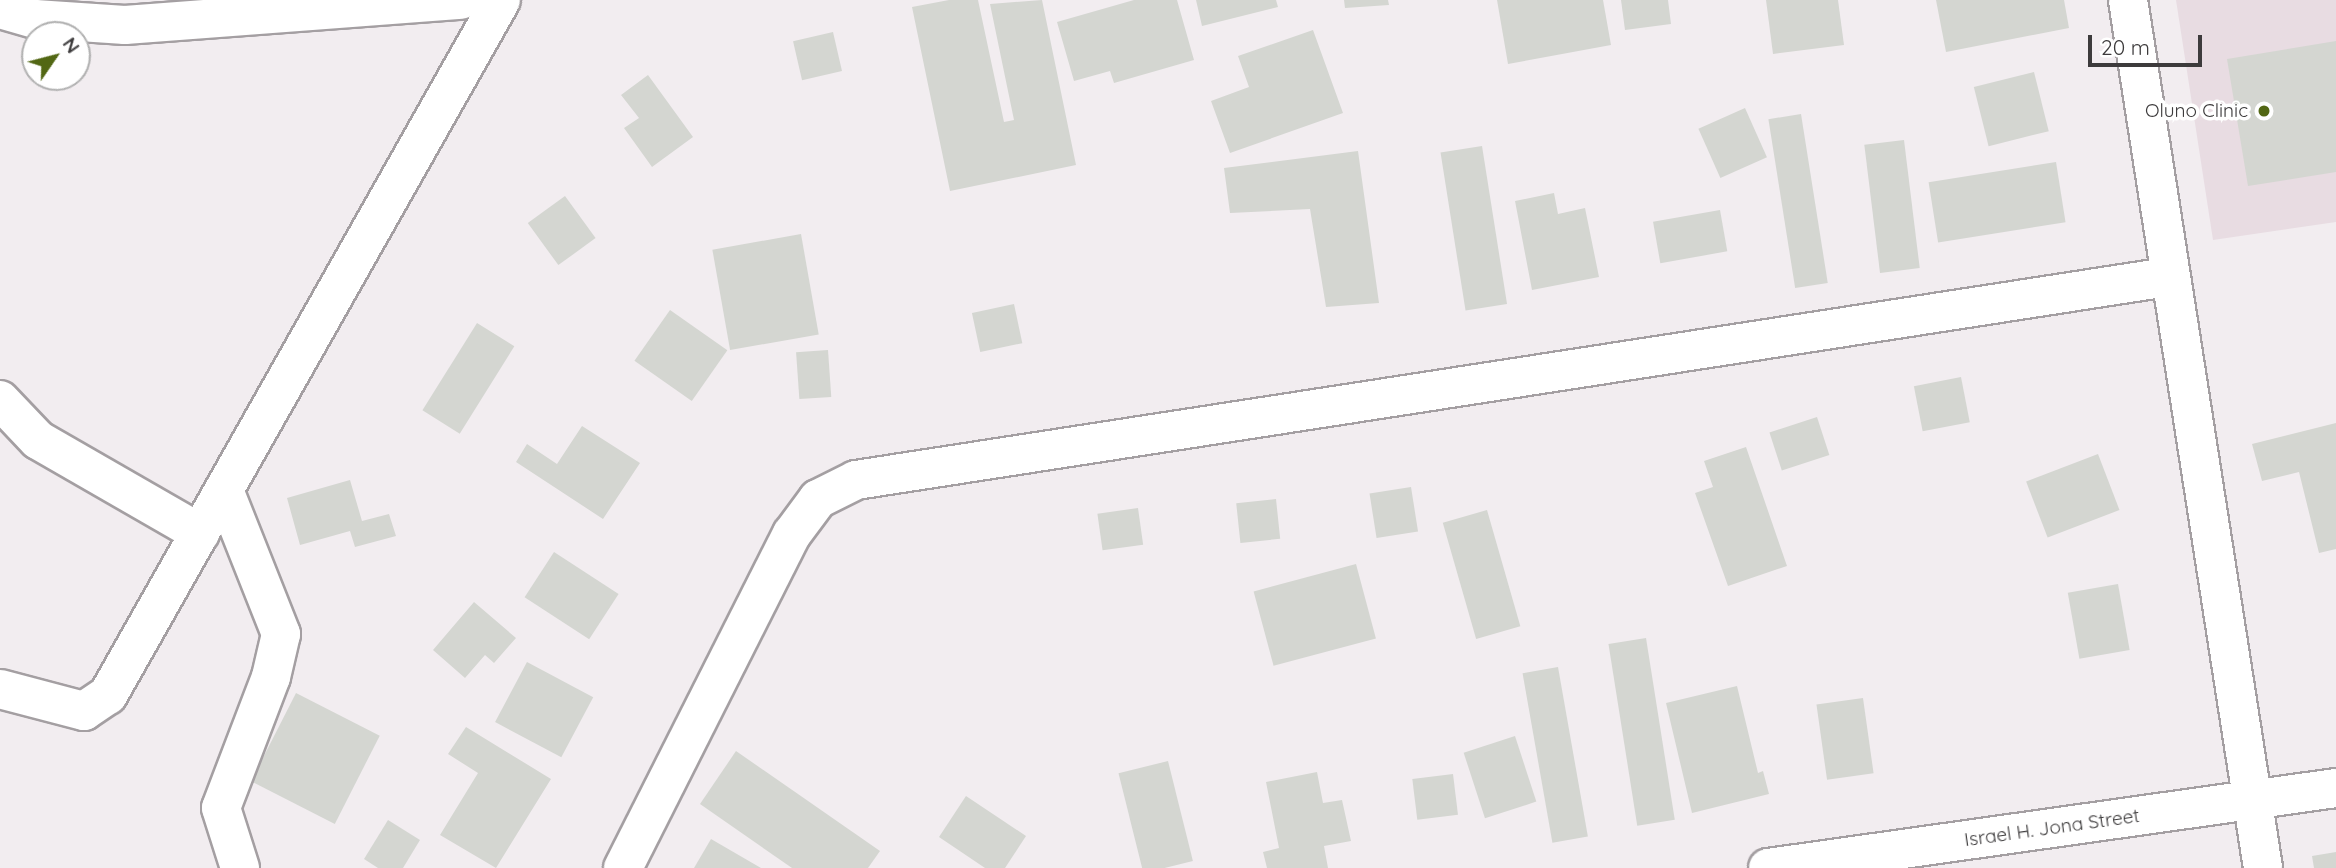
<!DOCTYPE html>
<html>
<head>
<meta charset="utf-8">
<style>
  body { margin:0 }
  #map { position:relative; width:2336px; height:868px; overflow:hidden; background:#f2edf0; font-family:Quicksand,sans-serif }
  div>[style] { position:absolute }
  .built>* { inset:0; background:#e8dce2 }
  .building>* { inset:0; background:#d4d6d1; transform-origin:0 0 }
  .roads { filter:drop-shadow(2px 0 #a49fa2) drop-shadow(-2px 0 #a49fa2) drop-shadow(0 2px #a49fa2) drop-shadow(0 -2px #a49fa2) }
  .minor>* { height:38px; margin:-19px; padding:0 19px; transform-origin:19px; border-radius:19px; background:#fff }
  .tertiary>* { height:38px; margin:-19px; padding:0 19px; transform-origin:19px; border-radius:19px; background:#fff }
  .dots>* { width:19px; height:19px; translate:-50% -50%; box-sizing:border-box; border:4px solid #fff; border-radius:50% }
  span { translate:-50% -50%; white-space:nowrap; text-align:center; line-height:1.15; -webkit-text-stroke:7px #fff; paint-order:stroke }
  .poi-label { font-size:19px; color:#3d3b3c }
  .right { translate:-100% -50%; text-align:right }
  .street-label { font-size:19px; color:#3d3b3c }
  .north { position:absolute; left:21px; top:21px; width:70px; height:70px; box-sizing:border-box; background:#fff; border:2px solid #b1b1b1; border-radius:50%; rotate:55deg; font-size:19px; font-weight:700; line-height:28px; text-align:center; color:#3d3b3c }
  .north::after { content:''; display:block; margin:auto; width:24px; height:32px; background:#526714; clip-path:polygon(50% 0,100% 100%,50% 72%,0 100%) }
  .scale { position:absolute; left:2088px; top:35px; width:114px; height:32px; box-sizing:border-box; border:4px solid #3d3b3c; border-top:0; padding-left:9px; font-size:21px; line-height:24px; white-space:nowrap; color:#3d3b3c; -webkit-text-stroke:5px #fff; paint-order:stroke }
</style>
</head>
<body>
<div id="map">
  <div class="built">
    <div style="clip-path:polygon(2176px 0,2336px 0,2336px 222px,2213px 240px)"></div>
  </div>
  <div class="building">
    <div style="clip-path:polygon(949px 0,978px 0,1004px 122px,1014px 120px,990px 4px,1042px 0,1076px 165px,950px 191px,912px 7px)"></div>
    <div style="clip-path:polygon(1134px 0,1177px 0,1194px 60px,1114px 83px,1110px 71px,1074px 81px,1057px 22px)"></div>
    <div style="clip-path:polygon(1196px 0,1276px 0,1278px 7px,1202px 26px)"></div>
    <div style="clip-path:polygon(1344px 0,1388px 0,1389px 5px,1345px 8px)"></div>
    <div style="clip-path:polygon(1497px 0,1603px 0,1611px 45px,1508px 64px)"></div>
    <div style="clip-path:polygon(1621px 0,1668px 0,1671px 24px,1625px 30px)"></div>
    <div style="clip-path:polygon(1766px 0,1838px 0,1844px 45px,1773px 54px)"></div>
    <div style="clip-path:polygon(1936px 0,2064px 0,2069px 28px,1946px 52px)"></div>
    <div style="clip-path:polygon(1313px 30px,1343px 113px,1230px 153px,1211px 101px,1249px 87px,1238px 56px)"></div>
    <div style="left:833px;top:32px;width:40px;height:41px;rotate:77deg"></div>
    <div style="clip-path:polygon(2336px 41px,2336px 172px,2248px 186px,2227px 59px)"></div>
    <div style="left:2034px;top:72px;width:61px;height:62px;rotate:76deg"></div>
    <div style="clip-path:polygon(648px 75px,693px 137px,652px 167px,624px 128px,639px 118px,621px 95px)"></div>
    <div style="left:1745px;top:108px;width:54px;height:51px;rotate:66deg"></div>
    <div style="left:1801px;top:114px;width:171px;height:33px;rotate:81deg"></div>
    <div style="left:1904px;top:140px;width:129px;height:40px;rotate:83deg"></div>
    <div style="left:1482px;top:146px;width:160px;height:42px;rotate:81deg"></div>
    <div style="clip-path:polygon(1358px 151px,1379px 303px,1326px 307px,1310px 209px,1230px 213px,1224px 168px)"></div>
    <div style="left:2056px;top:162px;width:61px;height:129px;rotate:81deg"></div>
    <div style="clip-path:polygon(1554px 193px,1558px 214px,1585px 208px,1599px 277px,1532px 290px,1515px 201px)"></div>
    <div style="left:565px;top:196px;width:52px;height:46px;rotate:54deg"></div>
    <div style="left:1720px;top:210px;width:42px;height:68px;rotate:80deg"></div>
    <div style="left:801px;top:234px;width:102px;height:90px;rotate:80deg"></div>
    <div style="left:1014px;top:304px;width:40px;height:43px;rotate:78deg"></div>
    <div style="left:670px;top:310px;width:70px;height:62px;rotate:35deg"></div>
    <div style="left:477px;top:323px;width:44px;height:103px;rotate:32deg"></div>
    <div style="left:828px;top:350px;width:47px;height:32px;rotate:86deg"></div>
    <div style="left:1961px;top:377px;width:46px;height:48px;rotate:79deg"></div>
    <div style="left:1817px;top:417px;width:40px;height:50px;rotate:72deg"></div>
    <div style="clip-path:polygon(2336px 423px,2336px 549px,2319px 553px,2299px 472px,2262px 481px,2252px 444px)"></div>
    <div style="clip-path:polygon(582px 426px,640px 463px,603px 519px,516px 462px,527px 444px,557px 464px)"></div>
    <div style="clip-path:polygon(1746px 447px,1787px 566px,1728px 586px,1695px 493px,1713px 487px,1704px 461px)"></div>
    <div style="left:2098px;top:454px;width:60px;height:77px;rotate:69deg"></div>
    <div style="clip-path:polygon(350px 480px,362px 521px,389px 514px,396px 536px,355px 547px,350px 531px,300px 545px,287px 498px)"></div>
    <div style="left:1411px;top:487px;width:45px;height:42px;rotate:81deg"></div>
    <div style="left:1276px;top:499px;width:40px;height:40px;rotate:84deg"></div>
    <div style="left:1138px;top:508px;width:37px;height:41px;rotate:82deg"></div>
    <div style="left:1487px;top:510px;width:121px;height:46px;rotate:74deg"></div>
    <div style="left:554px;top:552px;width:77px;height:54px;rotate:33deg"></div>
    <div style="left:1356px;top:564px;width:77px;height:106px;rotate:75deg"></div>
    <div style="left:2118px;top:584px;width:67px;height:51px;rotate:80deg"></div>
    <div style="clip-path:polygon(474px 602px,516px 638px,494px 663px,485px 655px,465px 678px,433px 650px)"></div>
    <div style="left:1646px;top:638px;width:184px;height:38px;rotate:81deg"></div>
    <div style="left:527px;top:662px;width:75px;height:68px;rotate:28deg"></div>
    <div style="left:1558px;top:667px;width:172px;height:36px;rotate:80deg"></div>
    <div style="clip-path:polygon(1737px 686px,1758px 773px,1763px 771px,1769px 794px,1692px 813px,1666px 703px)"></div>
    <div style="left:296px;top:693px;width:94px;height:99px;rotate:27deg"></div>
    <div style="left:1863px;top:698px;width:76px;height:47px;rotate:82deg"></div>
    <div style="clip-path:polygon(466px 727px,551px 779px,496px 868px,440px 835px,478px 773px,448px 754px)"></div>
    <div style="left:1515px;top:736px;width:69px;height:54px;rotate:72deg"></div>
    <div style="clip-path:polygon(736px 751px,880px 851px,868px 868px,792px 868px,700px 804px)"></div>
    <div style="left:1168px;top:761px;width:103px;height:51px;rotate:76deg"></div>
    <div style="clip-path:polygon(1317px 772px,1323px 803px,1342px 800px,1351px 841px,1324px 846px,1328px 868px,1267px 868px,1263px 852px,1279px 848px,1266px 782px)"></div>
    <div style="left:1453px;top:774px;width:41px;height:41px;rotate:83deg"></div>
    <div style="clip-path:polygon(966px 796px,1026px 836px,1005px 868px,985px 868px,939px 837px)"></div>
    <div style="clip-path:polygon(388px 820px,420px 840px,403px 868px,378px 868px,364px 859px)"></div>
    <div style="clip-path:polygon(711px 839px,761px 868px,694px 868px)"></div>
    <div style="clip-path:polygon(2336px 852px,2336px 868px,2314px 868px,2312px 856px)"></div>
  </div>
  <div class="roads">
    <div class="minor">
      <div style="left:2128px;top:0;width:878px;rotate:81.16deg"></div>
      <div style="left:0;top:400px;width:55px;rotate:46.5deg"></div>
      <div style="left:38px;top:440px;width:187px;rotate:29.9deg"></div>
      <div style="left:224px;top:490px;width:155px;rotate:68.4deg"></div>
      <div style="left:281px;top:634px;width:44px;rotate:103.1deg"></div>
      <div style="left:271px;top:677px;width:140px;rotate:110.9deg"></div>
      <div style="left:221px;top:808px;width:63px;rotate:72.4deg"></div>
      <div style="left:0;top:689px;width:87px;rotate:14.7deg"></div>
      <div style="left:84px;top:711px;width:29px;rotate:-34deg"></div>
      <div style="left:108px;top:695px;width:798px;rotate:-60.51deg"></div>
      <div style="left:623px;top:868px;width:374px;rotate:-63.2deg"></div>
      <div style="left:792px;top:534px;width:44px;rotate:-53.4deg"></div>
      <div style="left:818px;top:499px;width:42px;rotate:-26.6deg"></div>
      <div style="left:856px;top:480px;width:1327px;rotate:-8.8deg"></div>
      <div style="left:1768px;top:868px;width:574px;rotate:-8.02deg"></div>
    </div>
    <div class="tertiary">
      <div style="left:0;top:9px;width:36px;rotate:16deg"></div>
      <div style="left:35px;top:19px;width:90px;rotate:3.8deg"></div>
      <div style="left:125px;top:25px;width:337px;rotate:-4.3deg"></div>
    </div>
  </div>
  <div class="dots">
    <div style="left:2264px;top:111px;background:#526714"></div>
  </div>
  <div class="poi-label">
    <span class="right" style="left:2248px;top:111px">Oluno Clinic</span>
  </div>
  <div class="street-label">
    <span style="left:2052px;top:828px;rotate:-8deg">Israel H. Jona Street</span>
  </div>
  <div class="north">N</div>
  <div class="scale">20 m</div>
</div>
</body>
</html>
